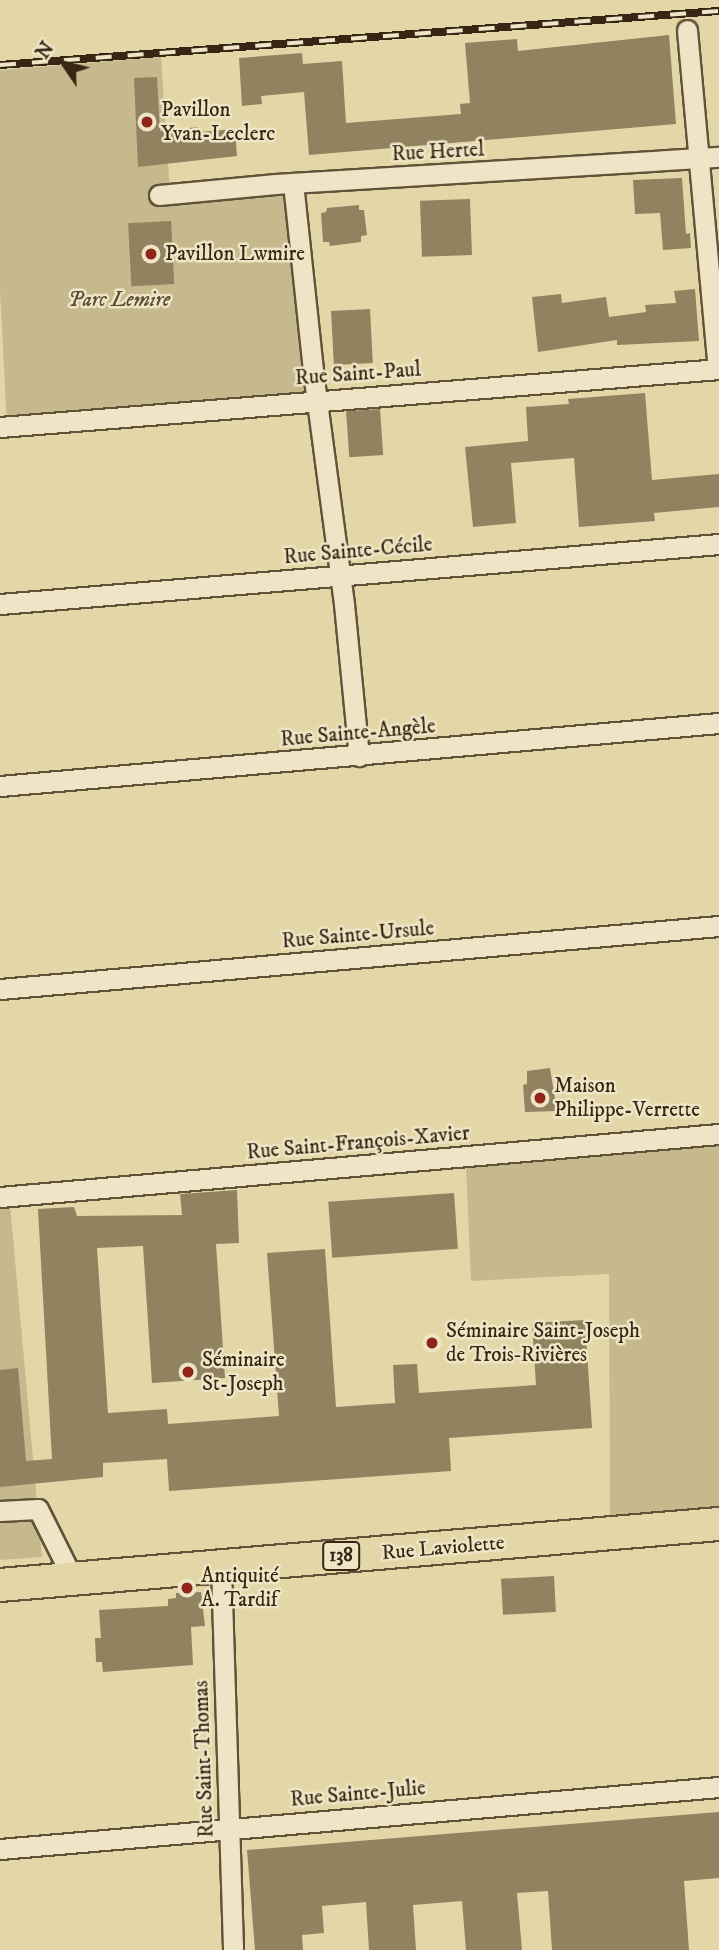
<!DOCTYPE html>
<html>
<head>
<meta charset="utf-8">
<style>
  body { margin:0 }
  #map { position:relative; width:719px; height:1950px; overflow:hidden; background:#e4d7a7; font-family:"IM FELL DW Pica",serif }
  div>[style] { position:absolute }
  .green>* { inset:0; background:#c7b98e }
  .building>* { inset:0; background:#918260; transform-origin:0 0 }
  .roads { filter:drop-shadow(2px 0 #625238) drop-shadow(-2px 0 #625238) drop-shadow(0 2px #625238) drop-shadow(0 -2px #625238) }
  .street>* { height:19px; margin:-9.5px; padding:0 9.5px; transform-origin:9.5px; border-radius:9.5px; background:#ede5c6 }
  .primary>* { height:32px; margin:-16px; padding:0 16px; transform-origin:16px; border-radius:16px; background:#e4d7a7 }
  .rail>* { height:8px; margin-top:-4px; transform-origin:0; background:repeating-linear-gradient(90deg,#ede5c6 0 16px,#372613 0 32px); box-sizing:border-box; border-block:2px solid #372613 }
  .dots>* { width:19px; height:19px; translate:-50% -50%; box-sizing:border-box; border:4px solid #ede5c6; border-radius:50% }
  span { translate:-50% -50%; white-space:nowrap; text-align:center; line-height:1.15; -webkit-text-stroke:5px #ede5c6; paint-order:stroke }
  .shield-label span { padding:2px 5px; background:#ede5c6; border:2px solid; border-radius:5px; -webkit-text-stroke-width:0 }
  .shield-label { font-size:19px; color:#372613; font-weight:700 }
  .poi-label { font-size:21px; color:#372613 }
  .left { translate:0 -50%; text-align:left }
  .street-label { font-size:21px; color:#372613 }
  .park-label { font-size:21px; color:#5b4b32; font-style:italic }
  .north { position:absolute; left:28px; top:28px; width:70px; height:70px; -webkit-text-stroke:5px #ede5c6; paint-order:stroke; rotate:305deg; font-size:19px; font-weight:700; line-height:28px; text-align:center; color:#372613 }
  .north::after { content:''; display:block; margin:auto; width:24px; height:32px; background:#372613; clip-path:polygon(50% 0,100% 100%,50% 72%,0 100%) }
</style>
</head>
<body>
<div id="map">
  <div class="green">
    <div style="clip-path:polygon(161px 57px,170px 194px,305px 175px,319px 395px,7px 426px,0 291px,0 70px)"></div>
    <div style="clip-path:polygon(719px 1143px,719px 1526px,610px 1526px,609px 1274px,471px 1281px,466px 1164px)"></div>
    <div style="clip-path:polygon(10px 1204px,42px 1557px,0 1560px,0 1205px)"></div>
  </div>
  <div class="building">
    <div style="clip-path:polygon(669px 35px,676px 124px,309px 155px,304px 92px,261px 96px,262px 104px,242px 106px,239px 58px,302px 53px,303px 64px,342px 61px,346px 123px,461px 114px,460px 104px,470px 103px,465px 43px,517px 39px,518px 51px)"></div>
    <div style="clip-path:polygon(157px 77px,160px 131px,198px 127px,199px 132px,235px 129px,237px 156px,138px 167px,134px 78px)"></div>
    <div style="clip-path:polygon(682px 178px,686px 234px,690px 233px,691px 248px,663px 250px,660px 213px,635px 214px,633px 180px)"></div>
    <div style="left:470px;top:199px;width:56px;height:50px;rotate:88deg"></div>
    <div style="clip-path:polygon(359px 205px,359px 210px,364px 210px,367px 235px,361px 236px,361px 242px,330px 246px,329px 242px,323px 242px,321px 213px,326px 212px,327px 208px)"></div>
    <div style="left:171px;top:221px;width:63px;height:43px;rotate:87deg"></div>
    <div style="clip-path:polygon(695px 289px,699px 341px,617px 345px,617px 340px,538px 352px,532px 297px,561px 294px,562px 303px,606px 297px,609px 317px,646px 312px,645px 305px,676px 303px,674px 291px)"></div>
    <div style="left:370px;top:309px;width:54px;height:39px;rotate:87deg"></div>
    <div style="clip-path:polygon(645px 393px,652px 480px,719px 474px,719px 507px,654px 513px,655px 521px,579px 527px,574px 458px,511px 463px,516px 523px,473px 527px,465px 447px,528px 441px,526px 407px,569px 404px,568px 399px)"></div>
    <div style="left:380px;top:409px;width:46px;height:34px;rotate:86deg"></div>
    <div style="clip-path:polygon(550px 1068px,557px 1111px,525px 1112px,523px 1085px,527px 1084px,527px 1071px)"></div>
    <div style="clip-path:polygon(237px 1190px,239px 1243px,216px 1244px,225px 1378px,152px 1383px,143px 1246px,97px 1248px,108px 1413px,167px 1409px,168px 1424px,279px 1416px,267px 1253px,325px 1249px,336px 1407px,395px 1403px,393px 1365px,417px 1364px,419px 1393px,536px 1385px,532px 1323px,585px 1320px,592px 1428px,449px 1438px,451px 1471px,169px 1491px,167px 1459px,103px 1463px,103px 1477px,0 1487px,0 1370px,18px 1368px,26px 1461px,52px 1459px,38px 1209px,74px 1207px,77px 1216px,182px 1215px,180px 1194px)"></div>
    <div style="left:454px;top:1193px;width:56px;height:126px;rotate:86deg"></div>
    <div style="left:554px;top:1576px;width:36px;height:53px;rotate:87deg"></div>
    <div style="clip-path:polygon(201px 1592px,205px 1626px,191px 1627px,193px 1665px,103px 1672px,102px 1662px,96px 1662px,95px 1638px,101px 1638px,99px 1610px,168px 1606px,168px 1599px,176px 1598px,176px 1593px)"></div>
    <div style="clip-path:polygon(719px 1812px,719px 1878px,684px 1881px,689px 1950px,552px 1950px,548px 1891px,517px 1893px,522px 1950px,466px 1950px,462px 1901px,413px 1905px,416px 1950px,369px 1950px,366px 1902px,322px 1906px,324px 1933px,302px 1935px,303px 1950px,255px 1950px,247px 1850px)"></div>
  </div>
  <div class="roads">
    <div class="street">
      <div style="left:687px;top:30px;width:340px;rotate:84.8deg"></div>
      <div style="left:293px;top:183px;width:197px;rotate:83.9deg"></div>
      <div style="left:314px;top:379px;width:227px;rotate:82.4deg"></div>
      <div style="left:344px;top:604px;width:153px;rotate:84.4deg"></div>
      <div style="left:159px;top:195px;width:117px;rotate:-5.4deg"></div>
      <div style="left:275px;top:184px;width:445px;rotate:-3.5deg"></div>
      <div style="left:0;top:427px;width:721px;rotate:-4.61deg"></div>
      <div style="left:0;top:604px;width:721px;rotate:-4.77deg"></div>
      <div style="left:0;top:786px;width:722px;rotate:-5.01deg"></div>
      <div style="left:0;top:989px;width:722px;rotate:-5.01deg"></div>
      <div style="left:0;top:1197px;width:722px;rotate:-5.01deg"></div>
      <div style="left:0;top:1511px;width:38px;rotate:-3deg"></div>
      <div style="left:38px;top:1509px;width:78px;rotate:63.4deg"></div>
      <div style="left:221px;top:1566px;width:384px;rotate:88.2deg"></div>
      <div style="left:0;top:1849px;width:722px;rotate:-4.93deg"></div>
    </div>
    <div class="primary">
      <div style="left:0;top:1585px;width:722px;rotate:-4.85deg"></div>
    </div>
  </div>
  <div class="rail">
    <div style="left:0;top:65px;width:721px;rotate:-4.3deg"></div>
  </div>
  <div class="dots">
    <div style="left:147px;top:122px;background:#8f2418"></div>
    <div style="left:151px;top:254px;background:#8f2418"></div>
    <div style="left:540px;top:1098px;background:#8f2418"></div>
    <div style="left:432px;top:1343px;background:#8f2418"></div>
    <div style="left:188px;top:1372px;background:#8f2418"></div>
    <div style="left:187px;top:1588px;background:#8f2418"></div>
  </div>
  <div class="shield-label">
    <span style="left:341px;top:1556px">138</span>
  </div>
  <div class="poi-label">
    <span class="left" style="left:161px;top:122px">Pavillon<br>Yvan-Leclerc</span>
    <span class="left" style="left:165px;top:254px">Pavillon Lwmire</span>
    <span class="left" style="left:554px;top:1098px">Maison<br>Philippe-Verrette</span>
    <span class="left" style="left:446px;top:1343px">Séminaire Saint-Joseph<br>de Trois‑Rivières</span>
    <span class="left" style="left:202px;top:1372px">Séminaire<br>St-Joseph</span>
    <span class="left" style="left:201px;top:1588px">Antiquité<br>A. Tardif</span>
  </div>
  <div class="street-label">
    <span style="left:438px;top:152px;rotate:-3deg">Rue Hertel</span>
    <span style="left:358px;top:374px;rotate:-4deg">Rue Saint-Paul</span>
    <span style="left:358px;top:551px;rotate:-5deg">Rue Sainte-Cécile</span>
    <span style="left:358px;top:733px;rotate:-5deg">Rue Sainte-Angèle</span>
    <span style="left:358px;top:935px;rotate:-5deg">Rue Sainte-Ursule</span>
    <span style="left:358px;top:1143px;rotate:-5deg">Rue Saint-François-Xavier</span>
    <span style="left:443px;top:1548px;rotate:-5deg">Rue Laviolette</span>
    <span style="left:204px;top:1759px;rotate:-92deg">Rue Saint-Thomas</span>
    <span style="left:358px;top:1794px;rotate:-5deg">Rue Sainte-Julie</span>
  </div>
  <div class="park-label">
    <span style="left:119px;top:300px">Parc Lemire</span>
  </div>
  <div class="north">N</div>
</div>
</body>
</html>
